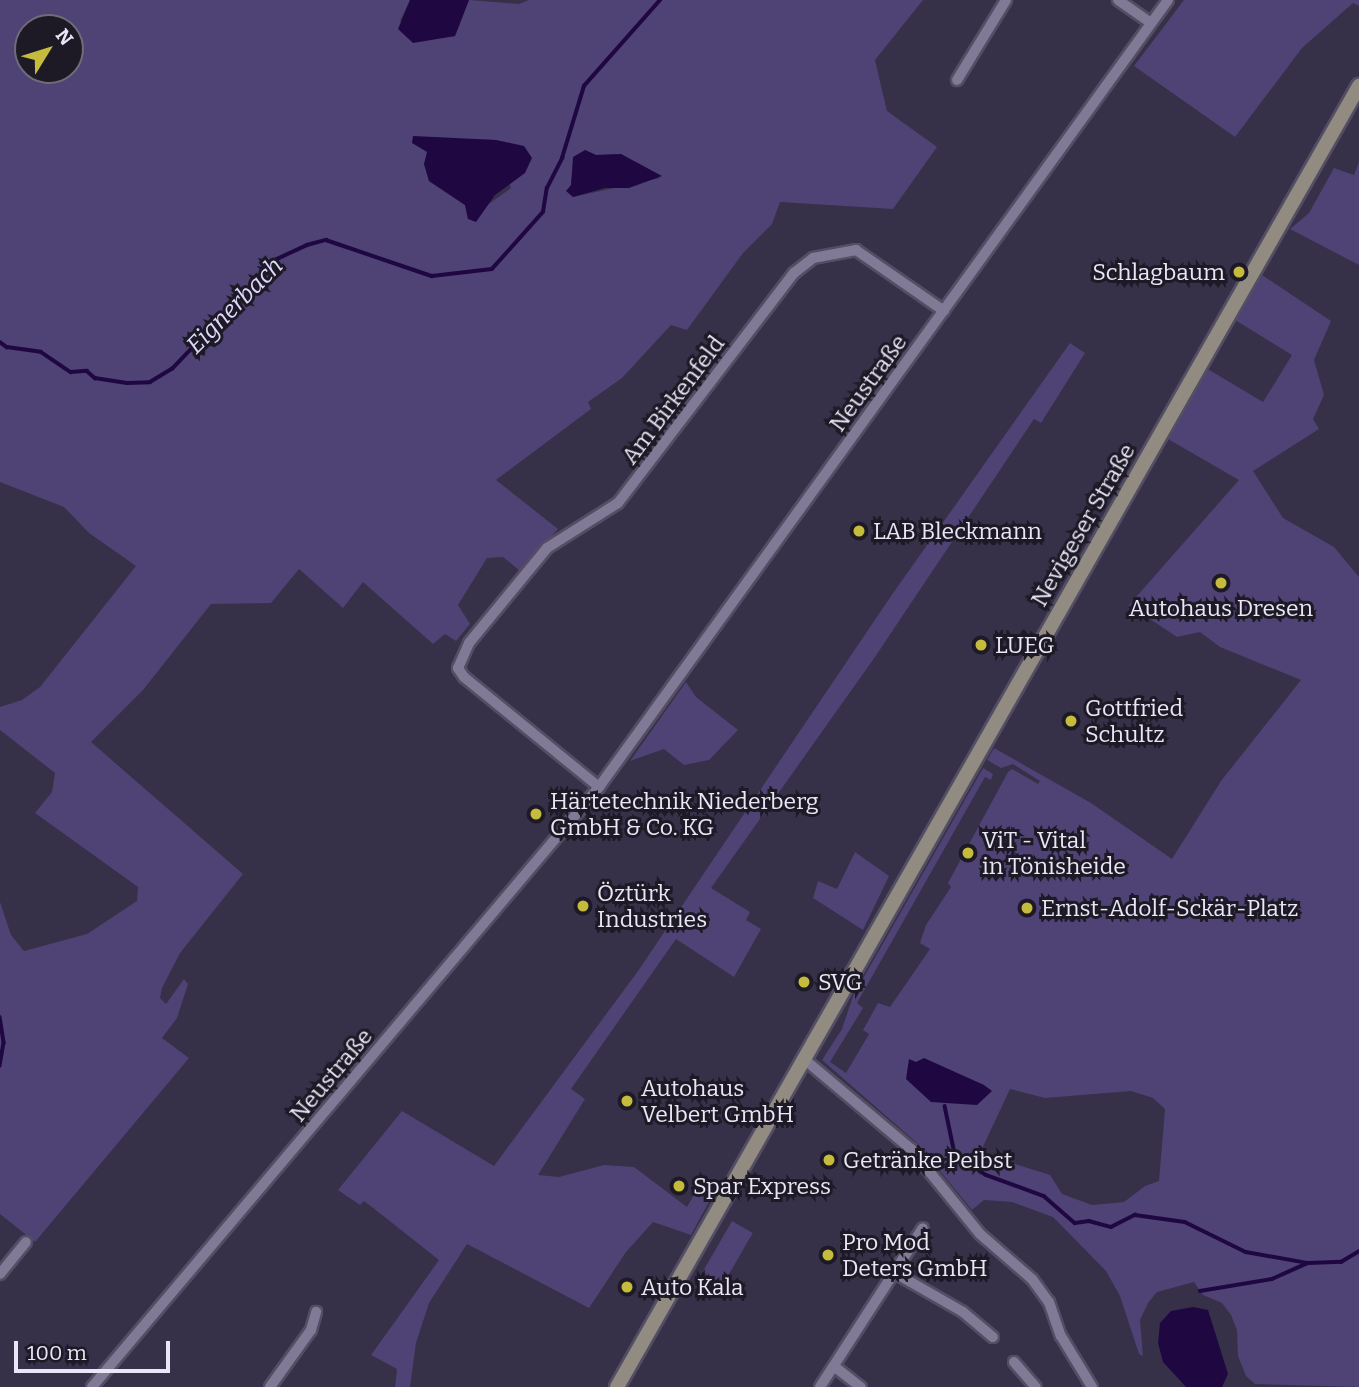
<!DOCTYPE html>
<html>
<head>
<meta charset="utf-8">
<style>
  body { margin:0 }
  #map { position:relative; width:1359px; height:1387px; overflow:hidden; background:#363049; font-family:Bitter,serif }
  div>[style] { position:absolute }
  .green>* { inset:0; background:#4f4275; transform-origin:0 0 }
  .water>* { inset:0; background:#1f0842 }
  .stream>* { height:3.5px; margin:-1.75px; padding:0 1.75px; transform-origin:1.75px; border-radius:1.75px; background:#1f0842 }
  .roads { filter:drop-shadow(2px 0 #534e63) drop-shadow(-2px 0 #534e63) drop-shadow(0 2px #534e63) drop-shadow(0 -2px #534e63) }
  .minor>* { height:10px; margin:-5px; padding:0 5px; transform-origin:5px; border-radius:5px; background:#807a97 }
  .secondary>* { height:14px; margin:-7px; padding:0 7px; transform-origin:7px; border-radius:7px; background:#918b82 }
  .dots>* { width:19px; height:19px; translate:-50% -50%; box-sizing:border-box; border:4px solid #1d1a26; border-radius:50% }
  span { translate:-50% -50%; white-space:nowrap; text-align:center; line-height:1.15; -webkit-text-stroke:6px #1d1a26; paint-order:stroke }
  .poi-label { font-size:23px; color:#e9e6f7 }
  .right { translate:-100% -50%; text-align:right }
  .left { translate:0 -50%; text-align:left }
  .street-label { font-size:23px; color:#e9e6f7 }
  .water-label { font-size:24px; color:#e0d9ff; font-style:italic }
  .north { position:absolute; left:14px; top:14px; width:70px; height:70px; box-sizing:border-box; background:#1d1a26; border:2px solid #6f6c7a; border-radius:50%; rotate:52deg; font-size:19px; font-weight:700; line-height:28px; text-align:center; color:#e9e6f7 }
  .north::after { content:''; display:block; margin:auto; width:24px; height:32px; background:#c5bc3d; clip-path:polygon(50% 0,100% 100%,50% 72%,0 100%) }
  .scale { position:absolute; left:14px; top:1341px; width:156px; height:32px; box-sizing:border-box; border:4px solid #e9e6f7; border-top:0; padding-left:9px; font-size:21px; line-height:24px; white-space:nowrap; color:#e9e6f7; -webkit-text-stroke:5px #1d1a26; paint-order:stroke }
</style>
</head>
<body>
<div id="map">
  <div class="green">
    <div style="clip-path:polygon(evenodd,0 0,410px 0,400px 21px,421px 41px,455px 36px,469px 0,519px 4px,529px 0,923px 0,875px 60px,887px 111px,937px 147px,893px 209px,780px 202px,772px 224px,743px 253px,687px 330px,671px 325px,622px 378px,588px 402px,591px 409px,496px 480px,558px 529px,520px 571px,503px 557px,487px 558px,458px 605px,470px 624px,456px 641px,445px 634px,433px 644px,363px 582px,343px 608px,299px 569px,271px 603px,211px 604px,143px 690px,91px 742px,243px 874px,180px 953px,162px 988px,160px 998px,166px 1004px,184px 979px,188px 984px,177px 1018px,162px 1038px,189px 1058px,35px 1242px,0 1214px,0 902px,11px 935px,24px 951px,87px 934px,137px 901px,138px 887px,35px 813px,52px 792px,55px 773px,0 730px,0 707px,22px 700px,40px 687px,136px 566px,89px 533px,64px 507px,0 482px,0 0,28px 28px,70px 28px,70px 70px,28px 70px,28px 28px,0 0,414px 137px,496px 140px,511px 188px,468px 219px,465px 205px,429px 181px,424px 164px,428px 152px,414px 137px,0 0,585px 150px,596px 155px,621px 154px,660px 178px,573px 197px,571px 180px,585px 150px)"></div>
    <div style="clip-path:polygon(1184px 0,1359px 0,1359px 6px,1353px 3px,1302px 48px,1235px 137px,1134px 66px)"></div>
    <div style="clip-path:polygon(1359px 162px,1359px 265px,1290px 229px,1309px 213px,1334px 168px,1354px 175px)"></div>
    <div style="clip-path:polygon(evenodd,1262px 275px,1331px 321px,1314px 360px,1324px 395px,1313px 419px,1319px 429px,1253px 471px,1283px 518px,1334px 547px,1359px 577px,1359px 1387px,1255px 1384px,1246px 1376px,1238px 1356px,1237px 1330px,1231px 1315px,1222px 1303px,1203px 1295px,1194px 1282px,1157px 1292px,1148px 1303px,1140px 1320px,1143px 1356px,1139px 1354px,1120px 1296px,1106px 1271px,1053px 1217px,1012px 1202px,984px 1200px,972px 1210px,917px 1143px,822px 1060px,842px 1029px,853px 996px,983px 768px,993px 774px,991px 780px,985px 777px,857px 1003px,863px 1008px,830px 1062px,846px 1073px,869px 1034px,863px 1030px,878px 1003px,890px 1007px,930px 949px,920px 943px,926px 925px,951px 887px,948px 883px,1008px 772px,1012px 769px,1038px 784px,1040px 781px,1013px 764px,1001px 768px,987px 760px,994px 748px,1091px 803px,1172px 859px,1221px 781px,1301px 680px,1220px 647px,1200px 632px,1177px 637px,1129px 605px,1239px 480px,1168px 439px,1206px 368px,1263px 402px,1292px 355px,1235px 320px,1262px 275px,1010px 1089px,1045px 1098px,1131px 1091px,1153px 1098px,1165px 1109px,1159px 1181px,1145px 1186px,1124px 1202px,1092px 1205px,1062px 1194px,1050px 1175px,980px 1153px,1010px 1089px)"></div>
    <div style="clip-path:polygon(1070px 343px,1085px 353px,1041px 423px,1034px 419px,875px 657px,711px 888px,750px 912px,746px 920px,761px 929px,734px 977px,676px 939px,571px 1089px,585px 1099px,538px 1175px,559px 1177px,604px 1165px,634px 1167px,687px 1207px,703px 1179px,717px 1187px,691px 1235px,653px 1222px,626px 1252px,589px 1308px,467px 1244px,429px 1303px,416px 1343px,410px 1387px,395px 1387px,397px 1369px,371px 1355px,439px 1260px,372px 1207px,364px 1201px,360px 1205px,338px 1190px,402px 1111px,494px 1166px,638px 971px,891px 596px)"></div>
    <div style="clip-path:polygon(686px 682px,696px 697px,738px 730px,709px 760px,684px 765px,664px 749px,630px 761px)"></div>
    <div style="clip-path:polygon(855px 852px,889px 876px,863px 930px,813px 898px,818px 881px,837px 889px)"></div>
    <div style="left:732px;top:1221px;width:24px;height:59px;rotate:30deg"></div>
  </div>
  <div class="water">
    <div style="clip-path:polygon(410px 0,469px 0,455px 36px,413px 43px,398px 29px)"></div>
    <div style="clip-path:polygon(413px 136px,496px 140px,524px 146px,532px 158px,525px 173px,495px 195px,476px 222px,468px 219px,465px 205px,429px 181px,424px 164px,427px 152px,412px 143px)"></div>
    <div style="clip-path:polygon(585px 150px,596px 155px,621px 154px,662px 176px,629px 188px,605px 188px,573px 197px,566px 191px,571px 185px,573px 157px)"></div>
    <div style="clip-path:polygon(924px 1058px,984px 1085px,992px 1091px,977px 1105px,931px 1102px,906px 1079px,909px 1059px,916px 1062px)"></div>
    <div style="clip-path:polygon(1193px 1307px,1208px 1310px,1228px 1374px,1222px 1387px,1186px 1387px,1163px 1362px,1158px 1343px,1160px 1323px,1171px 1311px)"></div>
  </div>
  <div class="stream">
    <div style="left:0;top:342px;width:9px;rotate:36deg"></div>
    <div style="left:7px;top:347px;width:34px;rotate:8deg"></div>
    <div style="left:41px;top:352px;width:36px;rotate:34deg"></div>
    <div style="left:71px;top:372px;width:16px;rotate:-4deg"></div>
    <div style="left:87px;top:371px;width:11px;rotate:41deg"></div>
    <div style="left:95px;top:378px;width:32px;rotate:9deg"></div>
    <div style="left:127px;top:383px;width:23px;rotate:-2deg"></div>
    <div style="left:150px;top:382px;width:26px;rotate:-31deg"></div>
    <div style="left:172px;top:369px;width:152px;rotate:-46.3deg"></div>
    <div style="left:277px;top:259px;width:33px;rotate:-25deg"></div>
    <div style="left:307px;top:245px;width:20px;rotate:-15deg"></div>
    <div style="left:326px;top:240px;width:112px;rotate:18.8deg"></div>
    <div style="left:432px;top:276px;width:60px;rotate:-6.7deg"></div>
    <div style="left:492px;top:269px;width:76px;rotate:-48.2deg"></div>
    <div style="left:543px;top:212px;width:24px;rotate:-81deg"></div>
    <div style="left:547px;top:188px;width:34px;rotate:-63deg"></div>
    <div style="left:562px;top:158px;width:75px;rotate:-73deg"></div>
    <div style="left:584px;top:86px;width:115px;rotate:-48.5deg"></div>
    <div style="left:0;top:1017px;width:26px;rotate:81deg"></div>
    <div style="left:4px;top:1043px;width:23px;rotate:100deg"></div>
    <div style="left:945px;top:1106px;width:49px;rotate:78.2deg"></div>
    <div style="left:955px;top:1154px;width:37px;rotate:34deg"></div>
    <div style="left:986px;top:1175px;width:62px;rotate:19.9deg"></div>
    <div style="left:1044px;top:1196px;width:41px;rotate:41.1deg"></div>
    <div style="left:1075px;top:1223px;width:14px;rotate:-8deg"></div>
    <div style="left:1089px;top:1221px;width:23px;rotate:15deg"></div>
    <div style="left:1111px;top:1227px;width:27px;rotate:-27deg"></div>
    <div style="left:1135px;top:1215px;width:50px;rotate:8deg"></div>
    <div style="left:1185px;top:1222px;width:68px;rotate:26.2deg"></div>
    <div style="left:1246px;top:1252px;width:63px;rotate:10.1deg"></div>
    <div style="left:1200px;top:1291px;width:73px;rotate:-9.5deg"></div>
    <div style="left:1272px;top:1279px;width:39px;rotate:-24deg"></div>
    <div style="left:1308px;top:1263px;width:33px;rotate:-2deg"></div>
    <div style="left:1341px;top:1262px;width:21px;rotate:-31deg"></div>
  </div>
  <div class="roads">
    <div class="minor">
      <div style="left:1118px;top:0;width:40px;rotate:34.9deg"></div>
      <div style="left:957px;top:80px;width:94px;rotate:-58.5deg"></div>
      <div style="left:599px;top:787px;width:174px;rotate:-140.8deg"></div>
      <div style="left:464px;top:677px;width:11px;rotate:-124deg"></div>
      <div style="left:458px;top:668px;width:27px;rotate:-66deg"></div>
      <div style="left:469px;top:643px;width:123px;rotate:-50.6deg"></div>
      <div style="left:547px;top:548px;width:84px;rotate:-32.4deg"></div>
      <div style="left:618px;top:503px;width:290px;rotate:-52.6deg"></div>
      <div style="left:794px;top:273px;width:24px;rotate:-38deg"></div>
      <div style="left:813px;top:258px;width:44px;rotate:-10.5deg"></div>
      <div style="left:856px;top:250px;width:107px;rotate:34.7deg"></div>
      <div style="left:804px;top:1059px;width:140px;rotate:40.1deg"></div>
      <div style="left:911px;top:1149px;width:109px;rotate:50.9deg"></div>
      <div style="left:980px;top:1234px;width:69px;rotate:40.9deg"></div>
      <div style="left:1032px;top:1279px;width:29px;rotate:54deg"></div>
      <div style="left:1049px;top:1302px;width:36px;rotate:71deg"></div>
      <div style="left:1061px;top:1336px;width:60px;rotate:58.7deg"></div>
      <div style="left:895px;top:1273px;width:78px;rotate:29.8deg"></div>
      <div style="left:963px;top:1312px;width:39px;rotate:40deg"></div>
      <div style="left:0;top:1274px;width:41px;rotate:-50.9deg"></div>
      <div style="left:1014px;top:1362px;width:33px;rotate:49deg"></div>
      <div style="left:835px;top:1367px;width:33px;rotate:38deg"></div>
      <div style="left:92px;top:1387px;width:786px;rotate:-49.8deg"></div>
      <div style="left:599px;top:787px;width:971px;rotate:-54.13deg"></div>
      <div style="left:270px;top:1387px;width:70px;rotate:-54.3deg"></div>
      <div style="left:311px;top:1330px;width:19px;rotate:-74deg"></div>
      <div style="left:820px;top:1387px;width:189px;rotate:-57.1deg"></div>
    </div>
    <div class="secondary">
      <div style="left:617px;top:1387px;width:1498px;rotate:-60.3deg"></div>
    </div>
  </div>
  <div class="dots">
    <div style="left:1239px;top:272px;background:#c5bc3d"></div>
    <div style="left:859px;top:531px;background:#c5bc3d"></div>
    <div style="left:1221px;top:583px;background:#c5bc3d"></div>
    <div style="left:981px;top:645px;background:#c5bc3d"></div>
    <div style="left:1071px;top:721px;background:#c5bc3d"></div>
    <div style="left:536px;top:814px;background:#c5bc3d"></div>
    <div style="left:968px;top:853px;background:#c5bc3d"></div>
    <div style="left:583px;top:906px;background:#c5bc3d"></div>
    <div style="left:1027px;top:908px;background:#c5bc3d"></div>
    <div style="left:804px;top:982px;background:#c5bc3d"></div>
    <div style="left:627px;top:1101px;background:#c5bc3d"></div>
    <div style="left:829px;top:1160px;background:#c5bc3d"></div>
    <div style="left:679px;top:1186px;background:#c5bc3d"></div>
    <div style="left:828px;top:1255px;background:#c5bc3d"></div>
    <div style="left:627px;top:1287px;background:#c5bc3d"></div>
  </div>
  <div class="poi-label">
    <span class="right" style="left:1225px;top:272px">Schlagbaum</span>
    <span class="left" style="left:873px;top:531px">LAB Bleckmann</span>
    <span style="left:1221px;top:608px">Autohaus Dresen</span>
    <span class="left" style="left:995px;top:645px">LUEG</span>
    <span class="left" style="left:1085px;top:721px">Gottfried<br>Schultz</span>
    <span class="left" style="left:550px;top:814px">Härtetechnik Niederberg<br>GmbH &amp; Co. KG</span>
    <span class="left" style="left:982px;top:853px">ViT - Vital<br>in Tönisheide</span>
    <span class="left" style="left:597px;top:906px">Öztürk<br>Industries</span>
    <span class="left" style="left:1041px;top:908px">Ernst-Adolf-Sckär-Platz</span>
    <span class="left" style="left:818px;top:982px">SVG</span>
    <span class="left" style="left:641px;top:1101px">Autohaus<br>Velbert GmbH</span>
    <span class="left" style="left:843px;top:1160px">Getränke Peibst</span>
    <span class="left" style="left:693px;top:1186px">Spar Express</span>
    <span class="left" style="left:842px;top:1255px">Pro Mod<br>Deters GmbH</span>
    <span class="left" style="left:641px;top:1287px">Auto Kala</span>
  </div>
  <div class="street-label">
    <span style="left:868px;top:383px;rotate:-54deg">Neustraße</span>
    <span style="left:673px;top:400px;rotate:-53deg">Am Birkenfeld</span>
    <span style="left:1083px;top:525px;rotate:-60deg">Nevigeser Straße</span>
    <span style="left:331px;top:1075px;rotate:-50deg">Neustraße</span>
  </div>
  <div class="water-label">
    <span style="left:235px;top:306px;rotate:-45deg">Eignerbach</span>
  </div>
  <div class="north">N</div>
  <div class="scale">100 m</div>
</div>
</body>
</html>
